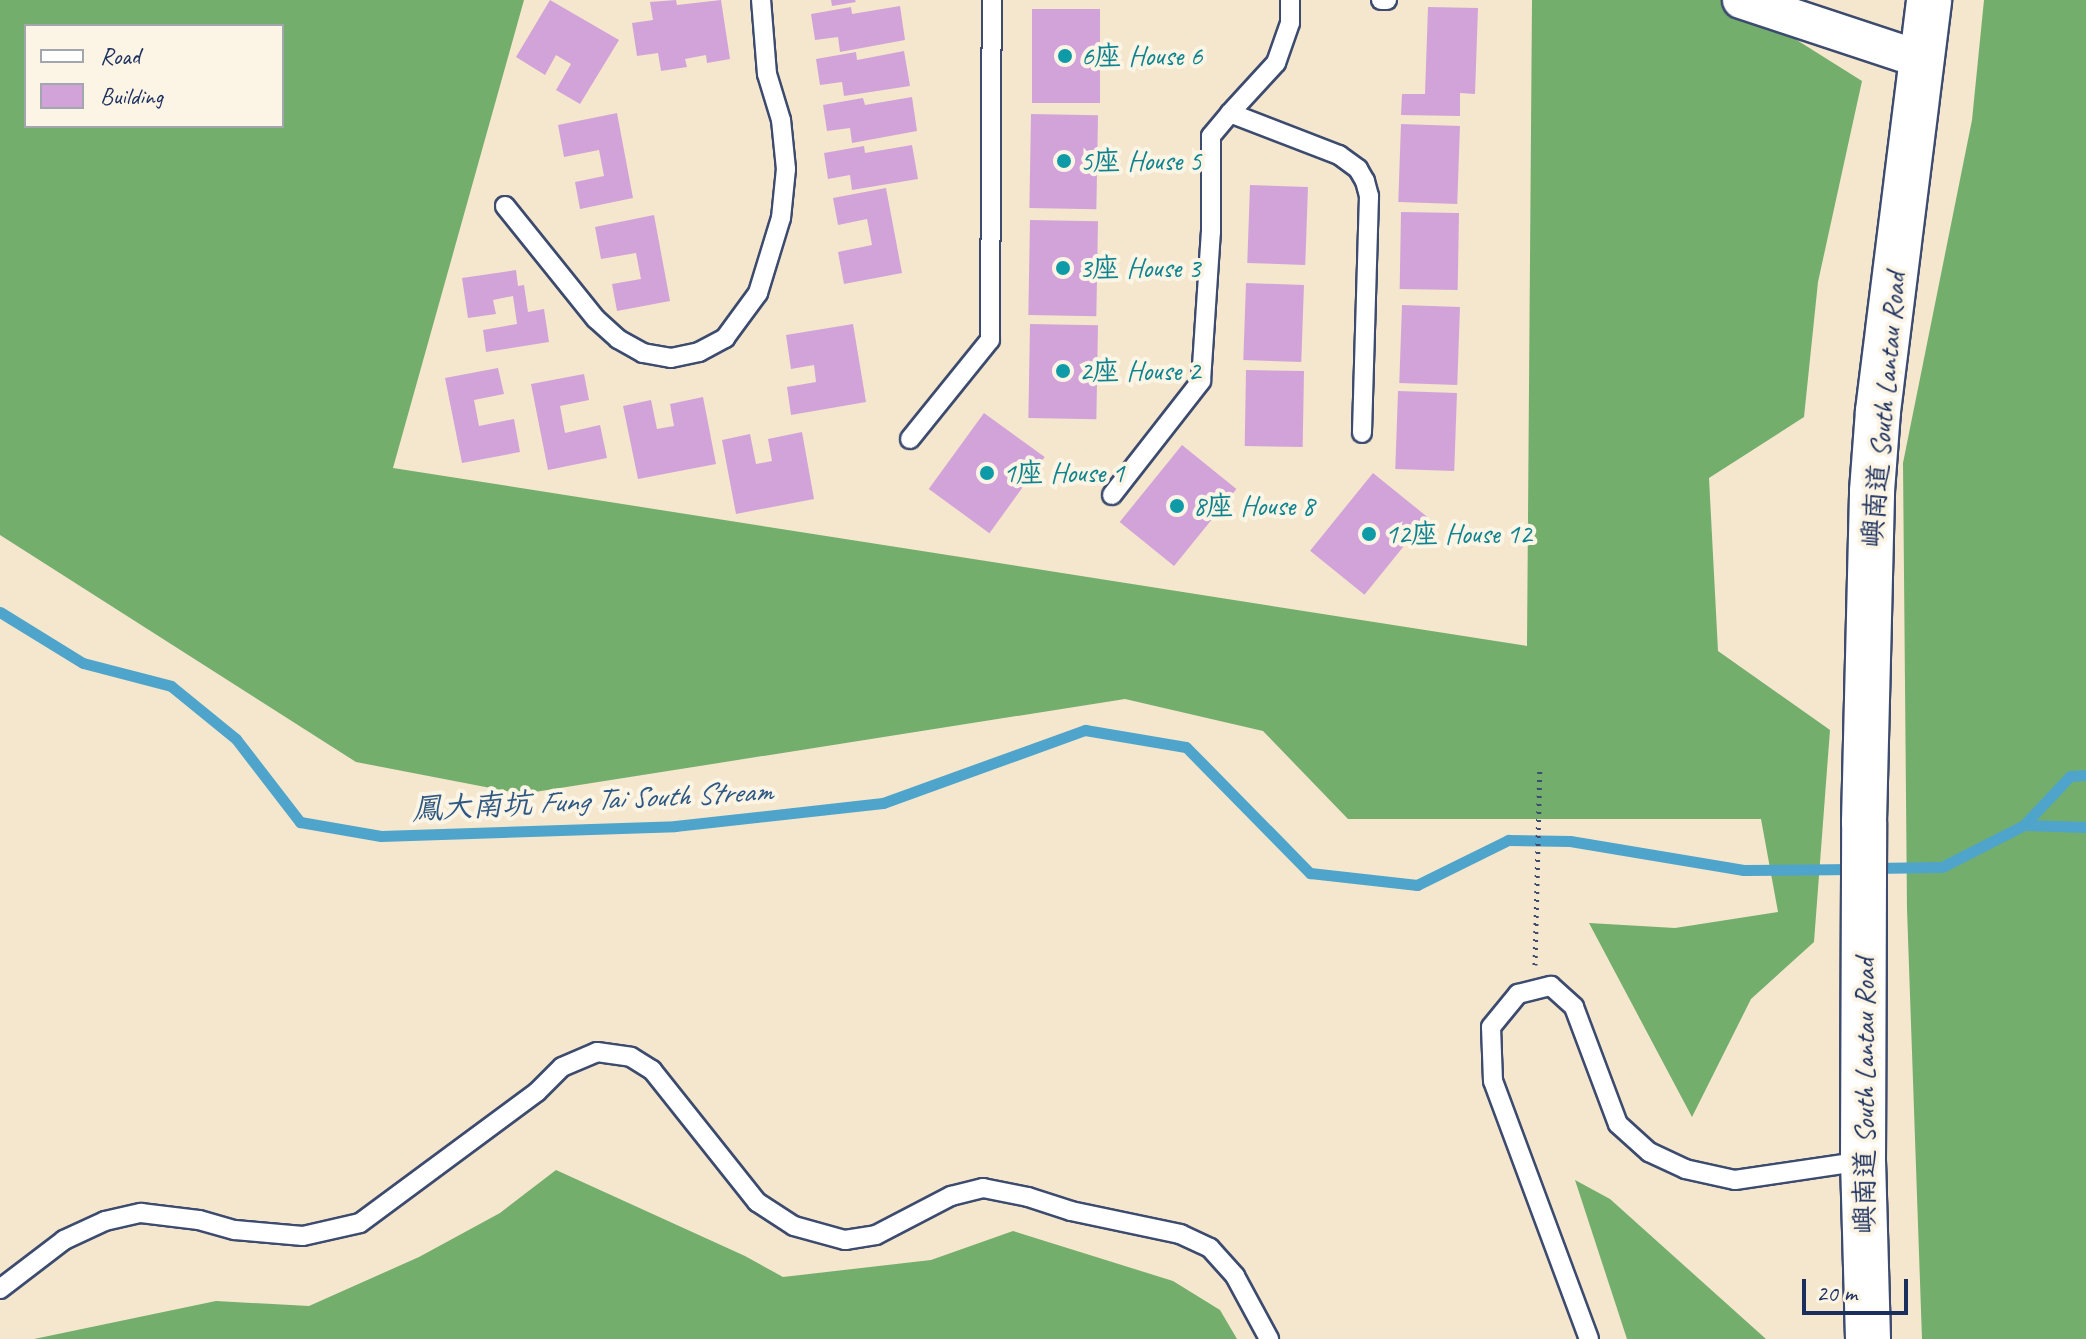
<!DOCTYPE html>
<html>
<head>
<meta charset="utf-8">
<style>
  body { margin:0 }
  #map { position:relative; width:2086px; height:1339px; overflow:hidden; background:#f4e7cd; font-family:Caveat,"LXGW WenKai TC",sans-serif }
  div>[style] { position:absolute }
  .forest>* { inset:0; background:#74ae6c }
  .stream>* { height:11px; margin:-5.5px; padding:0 5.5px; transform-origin:5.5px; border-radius:5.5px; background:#4fa4cb }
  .building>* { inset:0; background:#d2a3d9; transform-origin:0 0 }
  .path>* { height:5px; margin-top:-2.5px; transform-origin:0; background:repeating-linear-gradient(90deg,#3c4b6f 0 2px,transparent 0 8px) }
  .roads { filter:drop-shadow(2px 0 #3c4b6f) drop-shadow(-2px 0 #3c4b6f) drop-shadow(0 2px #3c4b6f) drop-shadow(0 -2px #3c4b6f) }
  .service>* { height:18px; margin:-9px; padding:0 9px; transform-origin:9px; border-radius:9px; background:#fff }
  .minor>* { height:36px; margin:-18px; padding:0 18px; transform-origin:18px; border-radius:18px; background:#fff }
  .secondary>* { height:44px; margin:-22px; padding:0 22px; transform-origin:22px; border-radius:22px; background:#fff }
  .dots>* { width:22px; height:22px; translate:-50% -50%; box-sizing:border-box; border:4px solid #fcf5e5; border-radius:50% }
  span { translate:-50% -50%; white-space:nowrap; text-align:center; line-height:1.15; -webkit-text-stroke:8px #fcf5e5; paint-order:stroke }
  .culture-label { font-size:28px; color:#0d838f }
  .left { translate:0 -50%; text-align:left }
  .street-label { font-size:28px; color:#1b2f5e }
  .water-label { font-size:30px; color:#2d5884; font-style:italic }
  .legend { position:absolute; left:24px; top:24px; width:260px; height:104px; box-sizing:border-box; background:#fcf5e5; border:2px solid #a2a6af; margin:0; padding:10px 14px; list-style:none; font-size:24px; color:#1b2f5e }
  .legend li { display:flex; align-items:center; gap:16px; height:40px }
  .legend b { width:40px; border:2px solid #a2a6af }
  .scale { position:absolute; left:1802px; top:1279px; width:106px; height:36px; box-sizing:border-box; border:4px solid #1b2f5e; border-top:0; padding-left:10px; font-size:24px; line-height:28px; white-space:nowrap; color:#1b2f5e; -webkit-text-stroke:6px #fcf5e5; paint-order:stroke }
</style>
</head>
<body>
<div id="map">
  <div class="forest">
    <div style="clip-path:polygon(evenodd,0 0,524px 0,393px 468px,1527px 646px,1532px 0,1733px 0,1862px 81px,1818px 282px,1804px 417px,1709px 478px,1718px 651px,1830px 730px,1814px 942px,1751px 999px,1692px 1117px,1589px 923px,1675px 928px,1778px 912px,1761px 819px,1348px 819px,1263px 731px,1125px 699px,522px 794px,356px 762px,0 535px,0 0,26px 26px,282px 26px,282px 126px,26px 126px,26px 26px)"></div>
    <div style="clip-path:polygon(1984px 0,2086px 0,2086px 1339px,1922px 1339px,1907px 909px,1903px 463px,1972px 120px)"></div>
    <div style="clip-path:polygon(556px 1170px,745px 1256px,783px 1277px,931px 1260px,1013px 1231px,1173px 1281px,1220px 1310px,1237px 1339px,34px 1339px,216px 1301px,309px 1306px,419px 1257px,500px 1213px)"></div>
    <div style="clip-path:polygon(1575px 1180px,1610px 1199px,1766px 1339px,1627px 1339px)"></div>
  </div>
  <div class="stream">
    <div style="left:0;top:612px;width:97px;rotate:31.6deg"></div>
    <div style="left:83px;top:663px;width:91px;rotate:14.6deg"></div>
    <div style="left:171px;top:686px;width:84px;rotate:39.2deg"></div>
    <div style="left:236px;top:739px;width:105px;rotate:52.4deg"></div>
    <div style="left:300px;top:822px;width:82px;rotate:9.8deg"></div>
    <div style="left:381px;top:836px;width:294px;rotate:-1.9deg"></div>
    <div style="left:675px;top:826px;width:209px;rotate:-6.3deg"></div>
    <div style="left:883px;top:803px;width:215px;rotate:-19.9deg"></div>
    <div style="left:1085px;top:730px;width:102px;rotate:9.6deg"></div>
    <div style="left:1186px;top:747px;width:177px;rotate:45.5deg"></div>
    <div style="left:1310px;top:873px;width:108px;rotate:6.4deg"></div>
    <div style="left:1417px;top:885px;width:102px;rotate:-26.3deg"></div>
    <div style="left:1508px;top:840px;width:62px;rotate:0.9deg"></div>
    <div style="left:1570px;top:841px;width:176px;rotate:9.5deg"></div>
    <div style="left:1744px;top:870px;width:110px;rotate:-0.5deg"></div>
    <div style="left:2024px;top:825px;width:67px;rotate:-46.8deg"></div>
    <div style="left:2070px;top:776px;width:16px;rotate:-4deg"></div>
    <div style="left:1872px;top:868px;width:70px;rotate:-0.8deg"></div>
    <div style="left:1942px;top:867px;width:92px;rotate:-27.1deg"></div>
    <div style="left:2024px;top:825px;width:62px;rotate:1.8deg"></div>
  </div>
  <div class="building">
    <div style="clip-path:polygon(550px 0,619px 40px,580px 104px,556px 90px,571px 64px,556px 55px,545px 75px,516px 57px)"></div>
    <div style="clip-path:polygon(676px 0,677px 5px,721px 0,730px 59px,707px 63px,706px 55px,685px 59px,687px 67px,661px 71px,658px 53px,637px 56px,632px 23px,653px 20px,650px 2px)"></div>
    <div style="clip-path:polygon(831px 0,855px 0,856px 2px,832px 6px)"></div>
    <div style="clip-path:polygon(900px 6px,905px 40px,840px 52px,838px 37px,815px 40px,811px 14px,851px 7px,852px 14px)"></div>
    <div style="clip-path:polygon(1428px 7px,1478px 8px,1475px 94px,1460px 93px,1460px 116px,1401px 115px,1402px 94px,1425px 94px)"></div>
    <div style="left:1032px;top:9px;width:68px;height:94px"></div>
    <div style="clip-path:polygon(904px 51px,910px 86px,844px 96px,842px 82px,820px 85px,816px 59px,856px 52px,857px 60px)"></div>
    <div style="clip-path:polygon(912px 97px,917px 131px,852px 143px,850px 128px,827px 131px,823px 105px,863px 98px,865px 105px)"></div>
    <div style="clip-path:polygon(617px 113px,633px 198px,580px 209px,575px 182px,604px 176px,599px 150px,564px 157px,558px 125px)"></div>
    <div style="left:1031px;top:114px;width:67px;height:94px;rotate:1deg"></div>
    <div style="left:1401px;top:124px;width:59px;height:78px;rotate:2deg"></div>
    <div style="clip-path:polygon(912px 145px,918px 179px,852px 190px,850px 175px,828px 179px,824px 153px,864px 146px,865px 153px)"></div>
    <div style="left:1250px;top:185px;width:58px;height:78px;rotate:2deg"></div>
    <div style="clip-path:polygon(886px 188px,902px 273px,844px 284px,838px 252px,872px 245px,867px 219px,838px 225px,833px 198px)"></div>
    <div style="left:1401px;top:212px;width:58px;height:77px;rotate:1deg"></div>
    <div style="clip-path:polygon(654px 215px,670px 301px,617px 311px,612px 284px,641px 279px,636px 253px,601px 259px,595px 227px)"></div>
    <div style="left:1030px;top:220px;width:68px;height:95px;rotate:1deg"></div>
    <div style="clip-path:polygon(516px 270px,518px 286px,524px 285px,528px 312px,544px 309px,549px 342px,486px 352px,483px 330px,517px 324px,513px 296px,493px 300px,496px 314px,468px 318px,462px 278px)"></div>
    <div style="left:1246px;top:283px;width:58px;height:77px;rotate:2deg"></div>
    <div style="left:1402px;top:305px;width:58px;height:78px;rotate:2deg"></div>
    <div style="clip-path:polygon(853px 324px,866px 402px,791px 415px,787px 387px,816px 382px,814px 365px,791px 369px,786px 335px)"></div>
    <div style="left:1030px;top:324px;width:68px;height:94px;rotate:1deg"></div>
    <div style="clip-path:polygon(498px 368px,504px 394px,474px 400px,479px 426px,514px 419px,520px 452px,462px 463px,445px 378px)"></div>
    <div style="left:1246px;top:370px;width:58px;height:76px;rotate:1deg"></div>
    <div style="clip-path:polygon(584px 374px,589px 400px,560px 406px,565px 433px,600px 425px,607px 458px,548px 470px,531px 384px)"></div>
    <div style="left:1398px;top:391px;width:59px;height:78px;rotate:2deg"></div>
    <div style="clip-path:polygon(703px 397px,716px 464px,638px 479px,623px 406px,651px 400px,657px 429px,674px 426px,670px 404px)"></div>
    <div style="left:984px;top:413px;width:75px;height:94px;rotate:36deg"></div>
    <div style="clip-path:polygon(802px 432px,814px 499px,736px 514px,722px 440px,750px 434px,756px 464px,772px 461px,768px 439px)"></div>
    <div style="left:1182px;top:445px;width:70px;height:99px;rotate:39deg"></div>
    <div style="left:1373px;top:473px;width:70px;height:100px;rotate:39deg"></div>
  </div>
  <div class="path">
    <div style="left:1535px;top:965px;width:198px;rotate:-88.6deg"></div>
  </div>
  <div class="roads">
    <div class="service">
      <div style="left:1381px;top:0;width:6px"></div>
      <div style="left:1230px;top:113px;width:68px;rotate:-47.4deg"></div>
      <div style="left:1276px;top:63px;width:42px;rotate:-70.7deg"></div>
      <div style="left:1290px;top:23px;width:23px;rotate:-90deg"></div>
      <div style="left:505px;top:206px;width:145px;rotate:51.2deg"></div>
      <div style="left:596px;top:319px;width:30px;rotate:42deg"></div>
      <div style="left:618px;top:339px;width:29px;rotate:29deg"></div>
      <div style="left:643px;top:353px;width:28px;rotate:10deg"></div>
      <div style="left:671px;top:358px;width:29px;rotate:-12deg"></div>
      <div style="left:699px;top:352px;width:30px;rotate:-28deg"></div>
      <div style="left:725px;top:338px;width:56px;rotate:-53.7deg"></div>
      <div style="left:758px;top:293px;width:78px;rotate:-73deg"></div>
      <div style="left:781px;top:218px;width:49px;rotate:-84.2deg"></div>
      <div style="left:786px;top:169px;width:49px;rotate:-95.8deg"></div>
      <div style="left:781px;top:120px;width:48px;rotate:-106.9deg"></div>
      <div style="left:767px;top:74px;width:74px;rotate:-94.6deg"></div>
      <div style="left:910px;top:439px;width:127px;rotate:-51.1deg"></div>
      <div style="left:990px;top:340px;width:340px;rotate:-89.7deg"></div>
      <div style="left:1112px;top:495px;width:145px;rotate:-52deg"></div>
      <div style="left:1201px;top:381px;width:149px;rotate:-86.2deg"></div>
      <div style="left:1211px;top:232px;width:96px;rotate:-90deg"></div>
      <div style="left:1211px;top:136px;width:30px;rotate:-50deg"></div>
      <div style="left:1230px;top:113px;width:117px;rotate:21.1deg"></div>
      <div style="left:1339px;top:155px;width:24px;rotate:36deg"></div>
      <div style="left:1358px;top:169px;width:14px;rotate:60deg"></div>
      <div style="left:1365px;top:181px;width:16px;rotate:75deg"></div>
      <div style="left:1369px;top:196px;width:237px;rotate:91.7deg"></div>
      <div style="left:0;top:1289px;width:81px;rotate:-37.4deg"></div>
      <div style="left:64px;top:1240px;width:45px;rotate:-24.9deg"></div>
      <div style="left:105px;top:1221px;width:37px;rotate:-13deg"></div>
      <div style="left:141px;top:1213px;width:58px;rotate:6.9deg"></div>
      <div style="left:199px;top:1220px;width:37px;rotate:16deg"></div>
      <div style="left:235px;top:1230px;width:68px;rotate:5deg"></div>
      <div style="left:303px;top:1236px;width:58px;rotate:-12.8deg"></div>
      <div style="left:360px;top:1223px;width:220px;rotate:-36.5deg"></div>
      <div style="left:537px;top:1092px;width:35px;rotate:-45deg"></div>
      <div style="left:562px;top:1067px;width:38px;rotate:-23deg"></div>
      <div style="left:597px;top:1052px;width:34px;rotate:8deg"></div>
      <div style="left:631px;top:1057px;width:25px;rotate:32deg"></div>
      <div style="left:652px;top:1070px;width:169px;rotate:51.5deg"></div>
      <div style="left:757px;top:1202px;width:44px;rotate:33deg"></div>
      <div style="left:794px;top:1226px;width:53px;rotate:15.4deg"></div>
      <div style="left:845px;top:1240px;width:31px;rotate:-9deg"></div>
      <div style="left:876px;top:1235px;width:85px;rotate:-27.5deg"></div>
      <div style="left:951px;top:1196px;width:33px;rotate:-14deg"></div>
      <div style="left:983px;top:1188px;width:46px;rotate:11.3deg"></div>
      <div style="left:1028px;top:1197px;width:45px;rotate:18deg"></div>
      <div style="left:1071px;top:1211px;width:111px;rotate:11.9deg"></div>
      <div style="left:1180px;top:1234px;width:33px;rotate:25deg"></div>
      <div style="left:1210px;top:1248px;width:38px;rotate:48deg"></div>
      <div style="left:1235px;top:1276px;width:72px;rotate:61.6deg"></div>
      <div style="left:1589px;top:1339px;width:275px;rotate:-110.4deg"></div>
      <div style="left:1493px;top:1081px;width:54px;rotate:-92.1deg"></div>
      <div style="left:1491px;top:1027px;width:43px;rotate:-50.7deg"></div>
      <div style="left:1518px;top:994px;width:34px;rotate:-14deg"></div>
      <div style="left:1551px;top:986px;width:31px;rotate:42deg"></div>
      <div style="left:1574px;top:1007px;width:125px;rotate:69.4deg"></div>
      <div style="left:1618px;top:1124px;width:42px;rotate:42.1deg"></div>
      <div style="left:1649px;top:1152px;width:40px;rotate:25deg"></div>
      <div style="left:1685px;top:1169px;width:51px;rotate:12.4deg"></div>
      <div style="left:1735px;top:1180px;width:129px;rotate:-8.4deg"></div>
    </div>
    <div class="minor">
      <div style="left:1741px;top:0;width:191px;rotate:18.3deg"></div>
    </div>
    <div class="secondary">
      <div style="left:1868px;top:1339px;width:178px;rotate:-91.6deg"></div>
      <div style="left:1863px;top:1161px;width:339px;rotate:-89.8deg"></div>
      <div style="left:1864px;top:822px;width:331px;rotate:-88.6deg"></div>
      <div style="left:1872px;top:491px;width:80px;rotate:-85.7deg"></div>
      <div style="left:1878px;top:411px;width:414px;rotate:-82.9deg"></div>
    </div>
  </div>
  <div class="dots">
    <div style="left:1065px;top:56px;background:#0f9aa8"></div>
    <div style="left:1064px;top:161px;background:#0f9aa8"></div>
    <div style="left:1063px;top:268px;background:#0f9aa8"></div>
    <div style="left:1063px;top:371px;background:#0f9aa8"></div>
    <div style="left:987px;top:473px;background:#0f9aa8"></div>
    <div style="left:1177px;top:506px;background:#0f9aa8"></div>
    <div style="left:1369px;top:534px;background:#0f9aa8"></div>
  </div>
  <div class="culture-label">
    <span class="left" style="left:1081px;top:56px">6座 House 6</span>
    <span class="left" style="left:1080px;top:161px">5座 House 5</span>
    <span class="left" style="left:1079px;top:268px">3座 House 3</span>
    <span class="left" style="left:1079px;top:371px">2座 House 2</span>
    <span class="left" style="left:1003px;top:473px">1座 House 1</span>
    <span class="left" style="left:1193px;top:506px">8座 House 8</span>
    <span class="left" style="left:1385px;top:534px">12座 House 12</span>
  </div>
  <div class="street-label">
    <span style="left:1884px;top:410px;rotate:-85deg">嶼南道 South Lantau Road</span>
    <span style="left:1865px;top:1096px;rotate:-90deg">嶼南道 South Lantau Road</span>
  </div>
  <div class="water-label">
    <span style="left:592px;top:800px;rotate:-3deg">鳳大南坑 Fung Tai South Stream</span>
  </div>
  <ul class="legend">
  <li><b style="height:10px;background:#fff"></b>Road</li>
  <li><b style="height:22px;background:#d2a3d9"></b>Building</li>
  </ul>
  <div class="scale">20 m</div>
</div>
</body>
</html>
